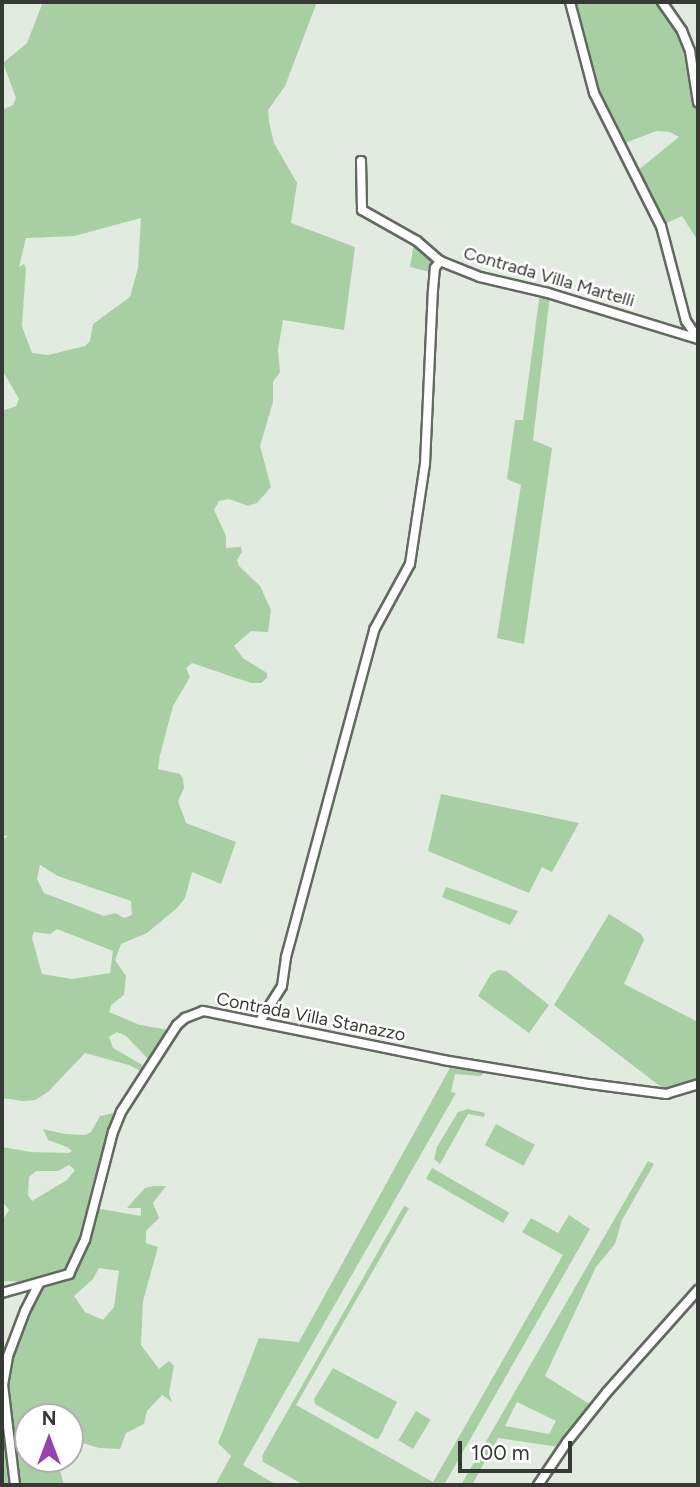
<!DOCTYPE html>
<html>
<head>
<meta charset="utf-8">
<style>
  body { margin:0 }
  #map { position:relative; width:700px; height:1487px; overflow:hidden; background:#e1ebe0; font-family:Figtree,sans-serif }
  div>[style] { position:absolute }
  .green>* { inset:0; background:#a8cfa3; transform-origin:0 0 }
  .roads { filter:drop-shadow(2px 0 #626a60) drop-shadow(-2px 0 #626a60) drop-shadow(0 2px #626a60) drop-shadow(0 -2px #626a60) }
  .minor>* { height:8px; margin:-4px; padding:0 4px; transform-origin:4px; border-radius:4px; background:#fff }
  span { translate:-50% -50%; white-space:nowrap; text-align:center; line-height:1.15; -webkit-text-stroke:5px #fff; paint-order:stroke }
  .street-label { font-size:18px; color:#363a35 }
  .frame { position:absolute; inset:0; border:4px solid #363a35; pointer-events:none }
  .north { position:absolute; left:14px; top:1403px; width:70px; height:70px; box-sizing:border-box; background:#fff; border:2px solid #afb0ae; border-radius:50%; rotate:0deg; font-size:19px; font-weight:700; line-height:28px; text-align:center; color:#363a35 }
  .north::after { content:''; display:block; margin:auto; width:24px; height:32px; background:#9742af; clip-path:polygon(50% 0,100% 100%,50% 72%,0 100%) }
  .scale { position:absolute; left:458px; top:1441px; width:114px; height:32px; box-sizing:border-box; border:4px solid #363a35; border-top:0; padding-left:9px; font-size:21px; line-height:24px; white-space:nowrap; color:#363a35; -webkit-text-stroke:5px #fff; paint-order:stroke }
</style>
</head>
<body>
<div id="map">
  <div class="green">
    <div style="clip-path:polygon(evenodd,43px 2px,317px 2px,285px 86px,268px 110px,269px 122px,274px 143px,297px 183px,291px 223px,355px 247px,344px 330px,283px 320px,278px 350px,280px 372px,273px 382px,273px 402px,260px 446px,271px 487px,257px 503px,248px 506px,229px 499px,219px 501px,214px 510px,226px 536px,226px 548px,241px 547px,242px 552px,237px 560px,239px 566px,260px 586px,271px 610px,268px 632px,251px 631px,234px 646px,243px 658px,267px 673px,267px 678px,261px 683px,251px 683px,192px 663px,186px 668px,190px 677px,173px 706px,160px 755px,158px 769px,180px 774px,183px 779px,184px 788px,178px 801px,186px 823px,236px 842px,221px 884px,192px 872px,185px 898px,177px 908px,147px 933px,121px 944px,115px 960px,126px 976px,124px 995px,111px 1005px,109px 1012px,140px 1025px,169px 1030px,150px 1061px,126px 1036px,117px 1032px,109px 1037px,113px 1048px,146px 1067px,143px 1072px,129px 1065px,85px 1053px,48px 1092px,35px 1100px,23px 1101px,2px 1098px,2px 840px,8px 836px,2px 835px,2px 411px,16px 406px,19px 399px,2px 370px,2px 110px,13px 105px,16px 98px,3px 63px,27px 43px,43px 2px,141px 218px,138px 268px,130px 297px,93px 324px,90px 341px,85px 346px,48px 355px,32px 353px,22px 326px,26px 268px,24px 264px,19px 267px,26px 238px,74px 236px,141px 218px,43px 2px,40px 865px,58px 876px,131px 901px,132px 915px,124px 918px,115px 913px,104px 916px,44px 893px,37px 879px,40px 865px,43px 2px,57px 929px,113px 951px,110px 973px,72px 979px,42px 974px,32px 938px,34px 932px,50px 934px,57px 929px)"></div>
    <div style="clip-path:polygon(572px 2px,660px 2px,677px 27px,688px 53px,693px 96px,698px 108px,698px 241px,682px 216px,664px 224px,637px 171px,679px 137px,670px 132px,656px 131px,625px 143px,620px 138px,595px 86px)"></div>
    <div style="clip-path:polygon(414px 243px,430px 257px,430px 272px,410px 267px)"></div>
    <div style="clip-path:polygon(540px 293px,550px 295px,533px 440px,552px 448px,524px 644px,497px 638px,521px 485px,507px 479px,515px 420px,523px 420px)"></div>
    <div style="clip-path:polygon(441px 794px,579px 823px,552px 872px,542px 867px,529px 893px,428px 851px)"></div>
    <div style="clip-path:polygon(446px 887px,518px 911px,510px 925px,442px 897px)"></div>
    <div style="clip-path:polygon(609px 914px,641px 934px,644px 940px,624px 984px,698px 1022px,698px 1079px,665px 1090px,554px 1005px)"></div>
    <div style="clip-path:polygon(498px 970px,506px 971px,549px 1005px,529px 1033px,478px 996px,491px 974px)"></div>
    <div style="clip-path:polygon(451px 1066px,484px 1073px,480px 1076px,455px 1074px,451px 1092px,456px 1093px,243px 1465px,277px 1485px,215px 1485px,231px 1456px,218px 1443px,259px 1338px,299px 1342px)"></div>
    <div style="clip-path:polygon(468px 1109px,485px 1113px,484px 1117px,468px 1114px,440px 1164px,434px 1159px,437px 1147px,458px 1112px)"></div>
    <div style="clip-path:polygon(evenodd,118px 1112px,106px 1143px,77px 1257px,71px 1268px,26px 1282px,2px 1281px,2px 1221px,9px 1210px,2px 1201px,2px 1147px,31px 1152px,69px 1153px,72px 1151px,67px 1147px,48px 1140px,43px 1129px,65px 1134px,85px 1135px,91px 1132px,100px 1116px,118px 1112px,69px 1165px,75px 1170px,67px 1180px,32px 1201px,28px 1195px,29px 1177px,36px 1171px,58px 1171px,69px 1165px)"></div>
    <div style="left:496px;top:1124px;width:44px;height:24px;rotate:28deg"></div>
    <div style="clip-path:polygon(evenodd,648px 1161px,654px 1164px,622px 1220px,615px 1244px,596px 1267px,545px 1376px,591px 1405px,559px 1447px,498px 1438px,472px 1485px,461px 1485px,648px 1161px,517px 1402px,556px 1421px,549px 1434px,505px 1426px,517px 1402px)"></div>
    <div style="left:432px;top:1168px;width:89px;height:12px;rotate:30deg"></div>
    <div style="clip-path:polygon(evenodd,154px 1186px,166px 1186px,153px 1203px,159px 1218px,146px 1231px,146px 1243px,158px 1247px,143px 1301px,141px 1345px,159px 1369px,169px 1361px,174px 1366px,169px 1394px,172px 1402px,162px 1395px,147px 1411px,144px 1424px,126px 1433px,120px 1449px,99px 1448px,70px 1439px,70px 1417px,28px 1417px,28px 1459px,57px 1459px,64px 1485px,16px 1485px,3px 1387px,9px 1356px,37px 1289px,61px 1282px,73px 1275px,95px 1208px,141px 1216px,141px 1208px,127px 1208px,145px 1188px,154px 1186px,99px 1268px,119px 1271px,114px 1307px,103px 1320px,85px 1312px,74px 1296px,93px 1279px,99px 1268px)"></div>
    <div style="clip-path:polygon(404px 1206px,409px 1208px,296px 1405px,433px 1482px,563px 1255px,522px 1232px,531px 1218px,558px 1233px,569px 1215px,590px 1229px,444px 1485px,304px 1485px,263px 1462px,262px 1456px)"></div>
    <div style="clip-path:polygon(333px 1368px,397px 1402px,379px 1438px,376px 1439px,315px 1404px,314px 1399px)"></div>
    <div style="clip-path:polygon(2px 1389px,13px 1485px,2px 1485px)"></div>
    <div style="left:416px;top:1411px;width:17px;height:34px;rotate:31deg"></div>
  </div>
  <div class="roads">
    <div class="minor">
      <div style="left:570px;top:2px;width:94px;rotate:75.2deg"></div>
      <div style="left:594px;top:93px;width:149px;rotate:63.3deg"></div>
      <div style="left:661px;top:226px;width:98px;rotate:75.3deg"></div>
      <div style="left:686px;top:321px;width:21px;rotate:55deg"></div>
      <div style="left:662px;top:2px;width:35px;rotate:55deg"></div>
      <div style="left:682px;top:31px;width:22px;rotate:68deg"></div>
      <div style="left:690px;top:51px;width:52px;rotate:81.1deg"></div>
      <div style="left:361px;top:161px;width:49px;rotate:88.8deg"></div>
      <div style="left:362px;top:210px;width:63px;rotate:29.4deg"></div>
      <div style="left:417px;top:241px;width:30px;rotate:41deg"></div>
      <div style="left:440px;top:261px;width:43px;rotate:21.8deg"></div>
      <div style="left:480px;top:277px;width:70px;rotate:13.2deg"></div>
      <div style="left:548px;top:293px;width:157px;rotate:17deg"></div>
      <div style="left:260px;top:1021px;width:41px;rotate:-57.8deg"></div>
      <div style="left:282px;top:986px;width:29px;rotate:-82deg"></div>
      <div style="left:286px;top:957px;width:339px;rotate:-74.9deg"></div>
      <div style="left:374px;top:630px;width:75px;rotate:-61.4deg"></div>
      <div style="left:410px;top:564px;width:101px;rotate:-81.5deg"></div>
      <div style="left:425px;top:464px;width:174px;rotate:-87.4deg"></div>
      <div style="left:433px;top:290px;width:22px;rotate:-85deg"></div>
      <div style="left:435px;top:268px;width:9px;rotate:-54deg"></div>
      <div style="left:2px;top:1293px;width:70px;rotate:-15.8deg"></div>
      <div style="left:69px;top:1274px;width:38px;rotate:-65deg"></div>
      <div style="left:85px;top:1240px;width:112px;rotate:-75.5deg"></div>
      <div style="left:113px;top:1132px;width:22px;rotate:-68deg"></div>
      <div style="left:121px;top:1112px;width:103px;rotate:-57.2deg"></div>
      <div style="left:177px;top:1025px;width:11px;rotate:-41deg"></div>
      <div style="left:185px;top:1018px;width:19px;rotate:-21deg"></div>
      <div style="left:203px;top:1011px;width:245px;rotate:11.5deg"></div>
      <div style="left:443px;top:1060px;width:149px;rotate:9.3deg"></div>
      <div style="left:590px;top:1084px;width:77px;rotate:7.5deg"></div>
      <div style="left:666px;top:1094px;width:34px;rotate:-17deg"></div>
      <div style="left:15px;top:1485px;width:101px;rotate:-96.8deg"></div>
      <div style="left:3px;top:1385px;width:29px;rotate:-80deg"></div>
      <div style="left:8px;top:1356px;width:48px;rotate:-69.3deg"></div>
      <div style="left:25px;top:1311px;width:31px;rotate:-63deg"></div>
      <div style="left:538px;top:1485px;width:52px;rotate:-56deg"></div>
      <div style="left:567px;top:1442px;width:64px;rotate:-51.3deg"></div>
      <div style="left:607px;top:1392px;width:137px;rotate:-48.3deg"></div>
    </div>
  </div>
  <div class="street-label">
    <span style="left:549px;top:277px;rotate:16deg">Contrada Villa Martelli</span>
    <span style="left:311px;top:1017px;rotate:11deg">Contrada Villa Stanazzo</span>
  </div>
  <div class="frame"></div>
  <div class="north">N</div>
  <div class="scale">100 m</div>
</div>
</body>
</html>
